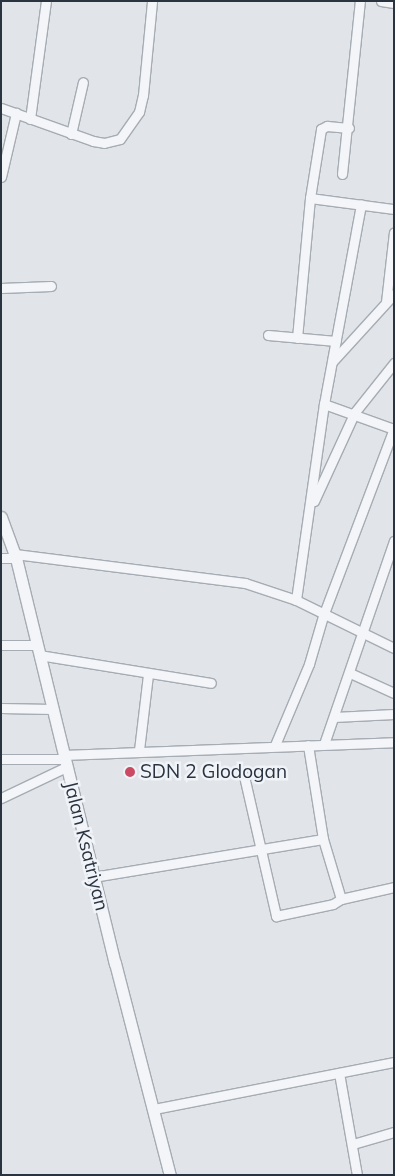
<!DOCTYPE html>
<html>
<head>
<meta charset="utf-8">
<style>
  body { margin:0 }
  #map { position:relative; width:395px; height:1176px; overflow:hidden; background:#e1e5e9; font-family:Mulish,sans-serif }
  div>[style] { position:absolute }
  .roads { filter:drop-shadow(1px 0 #a6acb3) drop-shadow(-1px 0 #a6acb3) drop-shadow(0 1px #a6acb3) drop-shadow(0 -1px #a6acb3) }
  .minor>* { height:9px; margin:-4.5px; padding:0 4.5px; transform-origin:4.5px; border-radius:4.5px; background:#f4f5f8 }
  .tertiary>* { height:11px; margin:-5.5px; padding:0 5.5px; transform-origin:5.5px; border-radius:5.5px; background:#f4f5f8 }
  .dots>* { width:14px; height:14px; translate:-50% -50%; box-sizing:border-box; border:2px solid #f0f3f7; border-radius:50% }
  span { translate:-50% -50%; white-space:nowrap; text-align:center; line-height:1.15; -webkit-text-stroke:5px #f0f3f7; paint-order:stroke }
  .poi-label { font-size:19px; color:#2a3340 }
  .left { translate:0 -50%; text-align:left }
  .street-label { font-size:19px; color:#2a3340 }
  .frame { position:absolute; inset:0; border:2px solid #2a3340; pointer-events:none }
</style>
</head>
<body>
<div id="map">
  <div class="roads">
    <div class="minor">
      <div style="left:381px;top:1px;width:13px;rotate:9deg"></div>
      <div style="left:1px;top:108px;width:98px;rotate:19.7deg"></div>
      <div style="left:93px;top:141px;width:11px;rotate:10deg"></div>
      <div style="left:104px;top:143px;width:16px;rotate:-14deg"></div>
      <div style="left:120px;top:139px;width:33px;rotate:-55deg"></div>
      <div style="left:139px;top:112px;width:17px;rotate:-77deg"></div>
      <div style="left:143px;top:95px;width:94px;rotate:-84.5deg"></div>
      <div style="left:30px;top:119px;width:119px;rotate:-82.3deg"></div>
      <div style="left:71px;top:134px;width:53px;rotate:-77deg"></div>
      <div style="left:342px;top:174px;width:174px;rotate:-84.1deg"></div>
      <div style="left:1px;top:177px;width:66px;rotate:-76.8deg"></div>
      <div style="left:310px;top:198px;width:85px;rotate:7.5deg"></div>
      <div style="left:1px;top:288px;width:50px;rotate:-2.3deg"></div>
      <div style="left:386px;top:302px;width:70px;rotate:-83.5deg"></div>
      <div style="left:268px;top:335px;width:68px;rotate:5deg"></div>
      <div style="left:297px;top:338px;width:141px;rotate:-84.7deg"></div>
      <div style="left:310px;top:198px;width:70px;rotate:-80.9deg"></div>
      <div style="left:321px;top:129px;width:7px;rotate:-27deg"></div>
      <div style="left:327px;top:126px;width:22px;rotate:5deg"></div>
      <div style="left:332px;top:362px;width:92px;rotate:-47.6deg"></div>
      <div style="left:324px;top:404px;width:74px;rotate:19.7deg"></div>
      <div style="left:314px;top:501px;width:98px;rotate:-65.3deg"></div>
      <div style="left:355px;top:412px;width:63px;rotate:-51.5deg"></div>
      <div style="left:15px;top:554px;width:232px;rotate:7.2deg"></div>
      <div style="left:245px;top:583px;width:54px;rotate:18.4deg"></div>
      <div style="left:296px;top:600px;width:109px;rotate:26.1deg"></div>
      <div style="left:1px;top:558px;width:15px"></div>
      <div style="left:296px;top:600px;width:198px;rotate:-81.9deg"></div>
      <div style="left:324px;top:404px;width:203px;rotate:-79.5deg"></div>
      <div style="left:1px;top:645px;width:35px"></div>
      <div style="left:39px;top:655px;width:174px;rotate:9.2deg"></div>
      <div style="left:350px;top:673px;width:48px;rotate:24.4deg"></div>
      <div style="left:1px;top:708px;width:51px;rotate:1.1deg"></div>
      <div style="left:334px;top:717px;width:60px;rotate:-2.9deg"></div>
      <div style="left:324px;top:744px;width:215px;rotate:-71deg"></div>
      <div style="left:275px;top:745px;width:88px;rotate:-67.2deg"></div>
      <div style="left:309px;top:664px;width:50px;rotate:-73.7deg"></div>
      <div style="left:323px;top:616px;width:201px;rotate:-69.3deg"></div>
      <div style="left:139px;top:750px;width:76px;rotate:-83.2deg"></div>
      <div style="left:63px;top:755px;width:331px;rotate:-2.2deg"></div>
      <div style="left:1px;top:759px;width:63px"></div>
      <div style="left:244px;top:776px;width:144px;rotate:77.1deg"></div>
      <div style="left:276px;top:916px;width:58px;rotate:-11.9deg"></div>
      <div style="left:333px;top:904px;width:9px;rotate:-32deg"></div>
      <div style="left:341px;top:899px;width:63px;rotate:-106.7deg"></div>
      <div style="left:323px;top:839px;width:95px;rotate:-99.1deg"></div>
      <div style="left:1px;top:798px;width:72px;rotate:-25.5deg"></div>
      <div style="left:93px;top:877px;width:233px;rotate:-9.4deg"></div>
      <div style="left:341px;top:899px;width:54px;rotate:-12.8deg"></div>
      <div style="left:339px;top:1073px;width:104px;rotate:80deg"></div>
      <div style="left:154px;top:1109px;width:245px;rotate:-11.1deg"></div>
      <div style="left:353px;top:1144px;width:43px;rotate:-16.3deg"></div>
    </div>
    <div class="tertiary">
      <div style="left:1px;top:517px;width:44px;rotate:69.9deg"></div>
      <div style="left:16px;top:558px;width:417px;rotate:76.3deg"></div>
      <div style="left:115px;top:963px;width:219px;rotate:75.5deg"></div>
    </div>
  </div>
  <div class="dots">
    <div style="left:130px;top:772px;background:#ca4a63"></div>
  </div>
  <div class="poi-label">
    <span class="left" style="left:140px;top:772px">SDN 2 Glodogan</span>
  </div>
  <div class="street-label">
    <span style="left:86px;top:846px;rotate:76deg">Jalan Ksatriyan</span>
  </div>
  <div class="frame"></div>
</div>
</body>
</html>
